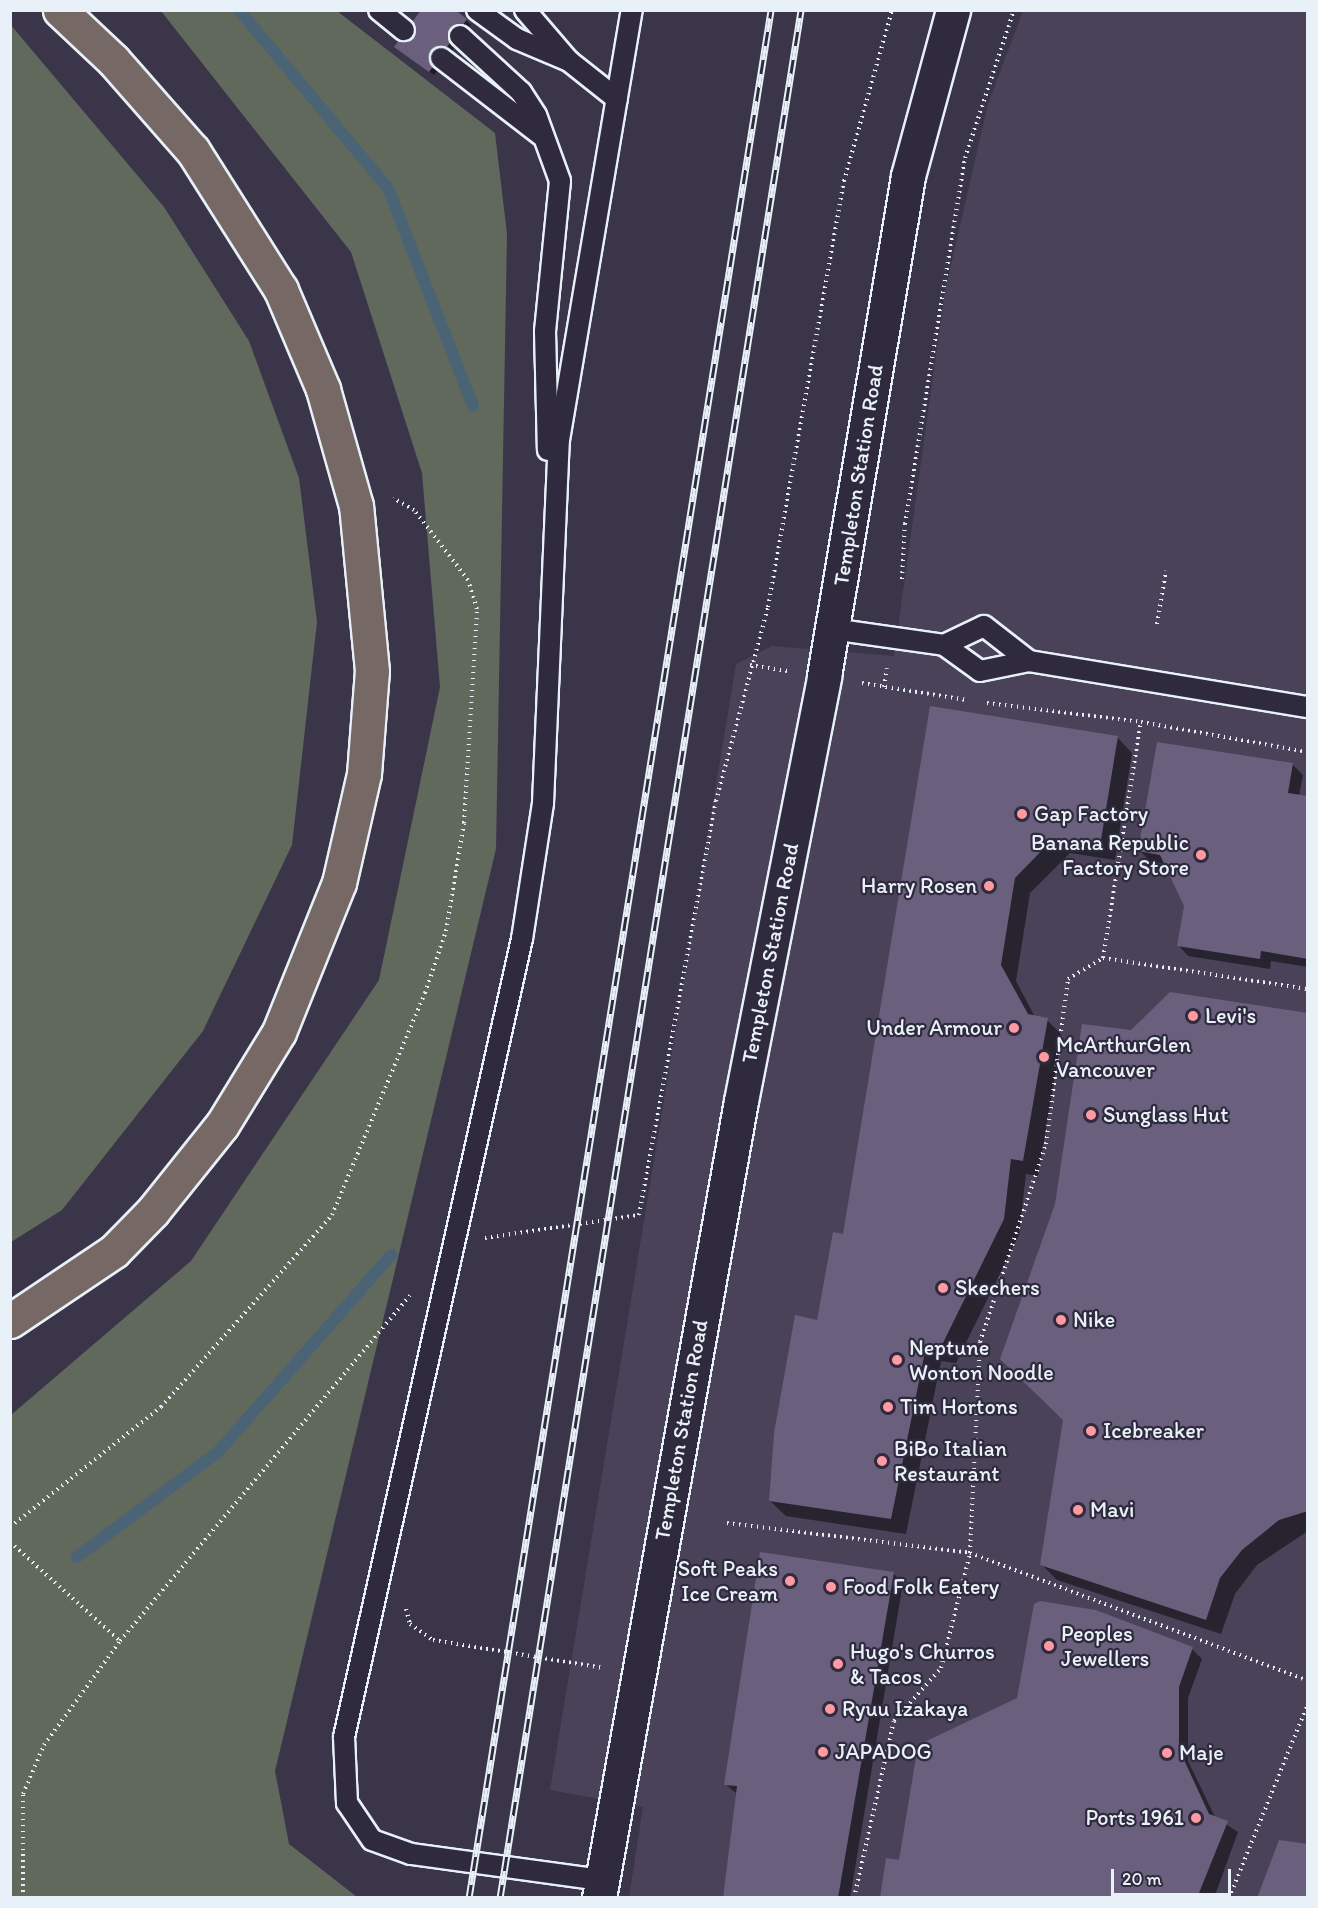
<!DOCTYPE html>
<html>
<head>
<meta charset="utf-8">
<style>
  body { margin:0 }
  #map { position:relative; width:1318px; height:1908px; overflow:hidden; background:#3b354a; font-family:Itim,sans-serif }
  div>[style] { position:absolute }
  .built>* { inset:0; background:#494259 }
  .green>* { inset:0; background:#61695d }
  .shadow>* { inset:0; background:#0007 }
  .stream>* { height:12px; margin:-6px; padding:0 6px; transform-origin:6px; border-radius:6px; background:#4b6475 }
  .building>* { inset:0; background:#6a5f7c }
  .path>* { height:4px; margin-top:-2px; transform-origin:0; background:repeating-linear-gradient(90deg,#e8f1f8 0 1.5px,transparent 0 6px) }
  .roads { filter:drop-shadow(2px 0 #e8f1f8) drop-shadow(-2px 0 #e8f1f8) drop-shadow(0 2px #e8f1f8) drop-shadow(0 -2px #e8f1f8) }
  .service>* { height:20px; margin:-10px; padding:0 10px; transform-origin:10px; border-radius:10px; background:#2f2a3d }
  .minor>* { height:33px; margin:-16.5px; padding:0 16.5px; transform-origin:16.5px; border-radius:16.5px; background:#2f2a3d }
  .primary>* { height:33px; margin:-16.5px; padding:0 16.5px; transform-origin:16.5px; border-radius:16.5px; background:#766864 }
  .rail>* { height:7px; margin-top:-3.5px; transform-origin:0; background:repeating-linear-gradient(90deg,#2f2a3d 0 14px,#e8f1f8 0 28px); box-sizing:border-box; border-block:2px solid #e8f1f8 }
  .dots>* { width:16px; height:16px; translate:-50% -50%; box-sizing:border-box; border:3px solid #2f2a3d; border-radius:50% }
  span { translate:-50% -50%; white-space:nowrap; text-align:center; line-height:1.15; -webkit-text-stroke:4.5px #2f2a3d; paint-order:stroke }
  .street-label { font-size:22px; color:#e8f1f8 }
  .poi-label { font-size:22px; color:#e8f1f8 }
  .left { translate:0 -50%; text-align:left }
  .right { translate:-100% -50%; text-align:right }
  .frame { position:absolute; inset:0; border:12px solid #e8f1f8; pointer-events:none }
  .scale { position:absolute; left:1111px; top:1869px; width:120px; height:27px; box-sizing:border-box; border:3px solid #e8f1f8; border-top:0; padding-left:8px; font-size:18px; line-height:21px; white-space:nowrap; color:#e8f1f8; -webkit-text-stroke:4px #2f2a3d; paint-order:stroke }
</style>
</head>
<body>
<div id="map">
  <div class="built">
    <div style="clip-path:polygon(1023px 11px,1307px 11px,1307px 1897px,629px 1897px,643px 1807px,550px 1790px,736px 664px,772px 646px,894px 656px,945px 291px,988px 104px)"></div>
  </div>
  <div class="green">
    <div style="clip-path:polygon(161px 11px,337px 11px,495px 133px,507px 234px,496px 849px,275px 1771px,289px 1844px,357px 1897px,11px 1897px,11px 1415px,191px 1261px,379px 980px,440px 687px,422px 473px,351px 252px)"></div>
    <div style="clip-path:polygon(10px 24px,164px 207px,249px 341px,299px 478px,317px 622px,292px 845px,203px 1031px,62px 1210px,11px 1242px)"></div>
  </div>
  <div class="shadow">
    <div style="clip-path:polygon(453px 10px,471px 25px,434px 75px,401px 51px)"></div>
    <div style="clip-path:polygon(932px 707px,1117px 737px,1132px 753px,1115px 860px,1070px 853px,1030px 893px,1016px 981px,1035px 1017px,1047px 1020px,1062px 1035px,1038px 1176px,1026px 1174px,1019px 1235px,956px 1363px,941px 1361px,906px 1534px,786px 1516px,770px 1501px,844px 1235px)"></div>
    <div style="clip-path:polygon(1292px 764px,1303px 775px,1299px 796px,1308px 798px,1308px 967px,1271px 961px,1270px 969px,1188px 956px,1178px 945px,1185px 905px,1165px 864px,1150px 861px,1140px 851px)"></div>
    <div style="clip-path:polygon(1308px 1014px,1308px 1531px,1257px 1565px,1235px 1594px,1221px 1634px,1057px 1580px,1041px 1564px,1131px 1032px)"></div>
    <div style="clip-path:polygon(893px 1573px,903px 1583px,850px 1898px,726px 1898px,737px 1794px,725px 1784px)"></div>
    <div style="clip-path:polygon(1192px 1649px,1202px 1659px,1188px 1698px,1188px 1761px,1215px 1817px,1238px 1832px,1214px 1898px,881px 1898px,900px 1862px)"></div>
  </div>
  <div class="stream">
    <div style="left:239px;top:10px;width:232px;rotate:50.1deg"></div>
    <div style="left:388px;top:188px;width:234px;rotate:68.7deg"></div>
    <div style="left:77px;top:1557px;width:177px;rotate:-36.7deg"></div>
    <div style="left:219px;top:1451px;width:261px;rotate:-48.7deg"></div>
  </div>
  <div class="building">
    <div style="clip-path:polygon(421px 10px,455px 10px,467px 19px,429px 72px,394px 47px)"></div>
    <div style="clip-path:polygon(930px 706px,1118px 736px,1100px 846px,1054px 838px,1015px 878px,1001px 965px,1028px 1014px,1048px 1018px,1023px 1161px,1011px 1159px,1004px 1219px,940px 1349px,926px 1347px,891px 1519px,769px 1501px,774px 1433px,795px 1315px,817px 1320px,833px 1232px,843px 1234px)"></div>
    <div style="clip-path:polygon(1157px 742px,1293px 763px,1288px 793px,1308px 796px,1308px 959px,1261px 951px,1260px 959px,1177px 946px,1184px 906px,1160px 855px,1138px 851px)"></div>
    <div style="clip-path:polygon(1170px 992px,1308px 1013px,1308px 1511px,1279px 1520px,1242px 1550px,1220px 1578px,1206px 1620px,1040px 1565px,1063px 1420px,1000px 1359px,1055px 1204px,1082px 1024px,1131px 1030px)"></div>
    <div style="clip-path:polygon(760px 1552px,894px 1572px,838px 1898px,723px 1898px,737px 1786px,724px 1785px)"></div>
    <div style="clip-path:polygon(1040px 1601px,1096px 1610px,1193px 1647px,1179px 1687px,1179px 1749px,1209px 1814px,1228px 1821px,1197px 1898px,880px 1898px,886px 1858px,899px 1860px,918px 1745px,1017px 1698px,1034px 1604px)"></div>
    <div style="clip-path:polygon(1279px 1840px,1308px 1844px,1308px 1898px,1257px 1898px)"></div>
  </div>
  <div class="path">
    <div style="left:902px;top:579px;width:55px;rotate:-86.9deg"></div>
    <div style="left:905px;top:524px;width:371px;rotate:-80.7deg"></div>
    <div style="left:965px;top:158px;width:156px;rotate:-71.7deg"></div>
    <div style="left:1157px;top:624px;width:54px;rotate:-80.4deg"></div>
    <div style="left:750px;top:665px;width:38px;rotate:9deg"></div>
    <div style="left:862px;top:683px;width:106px;rotate:9.2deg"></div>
    <div style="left:884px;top:687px;width:19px;rotate:-81deg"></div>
    <div style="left:987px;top:703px;width:155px;rotate:7deg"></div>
    <div style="left:1141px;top:722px;width:170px;rotate:10.2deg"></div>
    <div style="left:1103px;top:958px;width:239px;rotate:-80.9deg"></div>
    <div style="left:485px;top:1238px;width:156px;rotate:-8.5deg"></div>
    <div style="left:639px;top:1215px;width:421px;rotate:-79.5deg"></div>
    <div style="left:716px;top:801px;width:201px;rotate:-75deg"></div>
    <div style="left:768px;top:607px;width:433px;rotate:-79.9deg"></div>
    <div style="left:844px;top:181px;width:178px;rotate:-74.3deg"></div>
    <div style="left:727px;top:1523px;width:245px;rotate:7deg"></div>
    <div style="left:970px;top:1553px;width:361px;rotate:20.7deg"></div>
    <div style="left:10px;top:1527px;width:193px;rotate:-38.5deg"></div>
    <div style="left:161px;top:1407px;width:257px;rotate:-48.3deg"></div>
    <div style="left:332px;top:1215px;width:241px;rotate:-67.3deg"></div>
    <div style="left:425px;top:993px;width:65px;rotate:-71.3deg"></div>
    <div style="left:446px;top:931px;width:109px;rotate:-80.5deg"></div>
    <div style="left:464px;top:823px;width:214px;rotate:-86.5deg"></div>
    <div style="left:477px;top:609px;width:30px;rotate:-107deg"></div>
    <div style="left:468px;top:580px;width:88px;rotate:-127.6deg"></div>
    <div style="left:414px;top:510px;width:24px;rotate:-150deg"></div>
    <div style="left:10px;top:1542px;width:148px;rotate:42deg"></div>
    <div style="left:406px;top:1609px;width:16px;rotate:75deg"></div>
    <div style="left:410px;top:1624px;width:28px;rotate:35deg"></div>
    <div style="left:433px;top:1640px;width:173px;rotate:9.3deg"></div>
    <div style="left:23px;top:1898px;width:104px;rotate:-90deg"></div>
    <div style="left:23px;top:1794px;width:53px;rotate:-66.8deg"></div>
    <div style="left:44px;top:1745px;width:129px;rotate:-53.8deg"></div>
    <div style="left:120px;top:1641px;width:451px;rotate:-50deg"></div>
    <div style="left:854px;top:1898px;width:181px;rotate:-77.3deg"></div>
    <div style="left:894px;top:1721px;width:71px;rotate:-48.4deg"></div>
    <div style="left:941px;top:1668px;width:119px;rotate:-75.8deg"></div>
    <div style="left:970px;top:1553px;width:211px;rotate:-87.3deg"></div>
    <div style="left:980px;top:1342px;width:209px;rotate:-71.6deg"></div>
    <div style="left:1046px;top:1144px;width:166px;rotate:-82.4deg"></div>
    <div style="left:1068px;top:979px;width:41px;rotate:-31deg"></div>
    <div style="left:1103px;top:958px;width:207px;rotate:8.6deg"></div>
    <div style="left:1229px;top:1898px;width:210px;rotate:-67.9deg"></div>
  </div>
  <div class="roads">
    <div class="service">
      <div style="left:379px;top:10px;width:32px;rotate:39deg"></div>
      <div style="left:477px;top:10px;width:49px;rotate:35.9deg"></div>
      <div style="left:517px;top:39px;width:56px;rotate:22.9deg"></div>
      <div style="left:569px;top:61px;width:61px;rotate:38.4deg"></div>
      <div style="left:525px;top:10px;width:65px;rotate:49.4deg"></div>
      <div style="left:460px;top:36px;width:83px;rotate:42.6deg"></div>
      <div style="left:521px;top:92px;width:27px;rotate:57deg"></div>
      <div style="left:536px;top:115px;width:70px;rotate:70deg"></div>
      <div style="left:560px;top:181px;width:151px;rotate:95.7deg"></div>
      <div style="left:545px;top:331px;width:119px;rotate:88.6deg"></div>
      <div style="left:441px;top:58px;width:126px;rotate:37.6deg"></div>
      <div style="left:832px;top:629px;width:113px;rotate:8.1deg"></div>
      <div style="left:944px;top:645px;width:44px;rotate:35.8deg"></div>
      <div style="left:980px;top:671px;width:50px;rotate:-11.5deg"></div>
      <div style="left:1029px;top:661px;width:283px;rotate:9.4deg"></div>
      <div style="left:944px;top:645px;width:44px;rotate:-25.4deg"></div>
      <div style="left:984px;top:626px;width:57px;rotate:37.9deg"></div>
      <div style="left:601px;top:1880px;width:192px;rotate:-172.2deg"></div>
      <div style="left:411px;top:1854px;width:41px;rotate:-160.3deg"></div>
      <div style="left:372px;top:1840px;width:45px;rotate:-124deg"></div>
      <div style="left:347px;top:1803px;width:66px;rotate:-92.6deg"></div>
      <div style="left:344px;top:1737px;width:818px;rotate:-77.43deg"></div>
      <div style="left:522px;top:939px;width:138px;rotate:-81.2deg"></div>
      <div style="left:543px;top:803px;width:363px;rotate:-87.5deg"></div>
      <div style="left:559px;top:440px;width:436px;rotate:-80.4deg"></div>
    </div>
    <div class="minor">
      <div style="left:599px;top:1898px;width:810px;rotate:-79.9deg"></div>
      <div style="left:741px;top:1101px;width:433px;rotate:-78.9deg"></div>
      <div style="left:824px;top:676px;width:507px;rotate:-80.46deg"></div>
      <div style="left:908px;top:176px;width:172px;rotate:-74.8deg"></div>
    </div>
    <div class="primary">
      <div style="left:10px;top:1321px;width:125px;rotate:-33.9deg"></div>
      <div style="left:114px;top:1251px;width:56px;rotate:-45.7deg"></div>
      <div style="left:153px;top:1211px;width:110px;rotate:-51.3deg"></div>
      <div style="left:222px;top:1125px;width:109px;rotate:-58.5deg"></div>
      <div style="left:279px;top:1032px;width:161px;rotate:-68.1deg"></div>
      <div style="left:339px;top:883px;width:112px;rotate:-77.1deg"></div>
      <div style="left:364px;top:774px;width:103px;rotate:-85.6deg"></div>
      <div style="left:372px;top:671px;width:166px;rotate:-95.5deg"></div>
      <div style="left:356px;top:506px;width:122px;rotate:-105.8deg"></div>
      <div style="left:323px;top:389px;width:108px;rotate:-113deg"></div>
      <div style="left:281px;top:290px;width:165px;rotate:-122.3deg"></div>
      <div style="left:193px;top:151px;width:121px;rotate:-131.3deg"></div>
      <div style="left:113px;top:60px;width:73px;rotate:-136.7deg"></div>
    </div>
  </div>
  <div class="rail">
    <div style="left:469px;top:1898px;width:1912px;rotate:-80.91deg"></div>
    <div style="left:500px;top:1898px;width:1912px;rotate:-80.94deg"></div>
  </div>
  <div class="dots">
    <div style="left:1022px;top:814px;background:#ff9aa2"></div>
    <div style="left:1201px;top:855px;background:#ff9aa2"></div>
    <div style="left:989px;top:886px;background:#ff9aa2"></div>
    <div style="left:1193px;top:1016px;background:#ff9aa2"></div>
    <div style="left:1014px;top:1028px;background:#ff9aa2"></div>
    <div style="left:1044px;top:1057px;background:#ff9aa2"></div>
    <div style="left:1091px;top:1115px;background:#ff9aa2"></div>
    <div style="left:943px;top:1288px;background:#ff9aa2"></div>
    <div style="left:1061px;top:1320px;background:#ff9aa2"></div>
    <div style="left:897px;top:1360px;background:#ff9aa2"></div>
    <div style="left:888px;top:1407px;background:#ff9aa2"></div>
    <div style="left:1091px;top:1431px;background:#ff9aa2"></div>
    <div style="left:882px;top:1461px;background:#ff9aa2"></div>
    <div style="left:1078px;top:1510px;background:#ff9aa2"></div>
    <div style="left:790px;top:1581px;background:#ff9aa2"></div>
    <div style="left:831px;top:1587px;background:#ff9aa2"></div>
    <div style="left:1049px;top:1646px;background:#ff9aa2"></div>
    <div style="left:838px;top:1664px;background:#ff9aa2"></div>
    <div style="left:830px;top:1709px;background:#ff9aa2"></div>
    <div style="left:823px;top:1752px;background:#ff9aa2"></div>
    <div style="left:1167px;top:1753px;background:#ff9aa2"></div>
    <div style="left:1196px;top:1818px;background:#ff9aa2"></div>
  </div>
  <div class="street-label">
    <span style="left:858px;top:475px;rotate:-81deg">Templeton Station Road</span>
    <span style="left:770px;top:953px;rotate:-79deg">Templeton Station Road</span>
    <span style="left:681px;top:1430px;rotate:-80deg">Templeton Station Road</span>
  </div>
  <div class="poi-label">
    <span class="left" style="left:1034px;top:814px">Gap Factory</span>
    <span class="right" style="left:1189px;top:855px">Banana Republic<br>Factory Store</span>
    <span class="right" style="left:977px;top:886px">Harry Rosen</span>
    <span class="left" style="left:1205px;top:1016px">Levi's</span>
    <span class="right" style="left:1002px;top:1028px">Under Armour</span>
    <span class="left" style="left:1056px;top:1057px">McArthurGlen<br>Vancouver</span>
    <span class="left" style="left:1103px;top:1115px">Sunglass Hut</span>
    <span class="left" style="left:955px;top:1288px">Skechers</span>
    <span class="left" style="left:1073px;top:1320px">Nike</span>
    <span class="left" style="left:909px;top:1360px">Neptune<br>Wonton Noodle</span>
    <span class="left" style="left:900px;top:1407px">Tim Hortons</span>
    <span class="left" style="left:1103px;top:1431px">Icebreaker</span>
    <span class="left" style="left:894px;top:1461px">BiBo Italian<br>Restaurant</span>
    <span class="left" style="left:1090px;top:1510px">Mavi</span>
    <span class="right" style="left:778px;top:1581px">Soft Peaks<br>Ice Cream</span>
    <span class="left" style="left:843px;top:1587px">Food Folk Eatery</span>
    <span class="left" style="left:1061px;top:1646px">Peoples<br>Jewellers</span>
    <span class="left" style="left:850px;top:1664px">Hugo's Churros<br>&amp; Tacos</span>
    <span class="left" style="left:842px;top:1709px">Ryuu Izakaya</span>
    <span class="left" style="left:835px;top:1752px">JAPADOG</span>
    <span class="left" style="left:1179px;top:1753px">Maje</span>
    <span class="right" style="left:1184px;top:1818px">Ports 1961</span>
  </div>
  <div class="frame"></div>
  <div class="scale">20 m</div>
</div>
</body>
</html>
